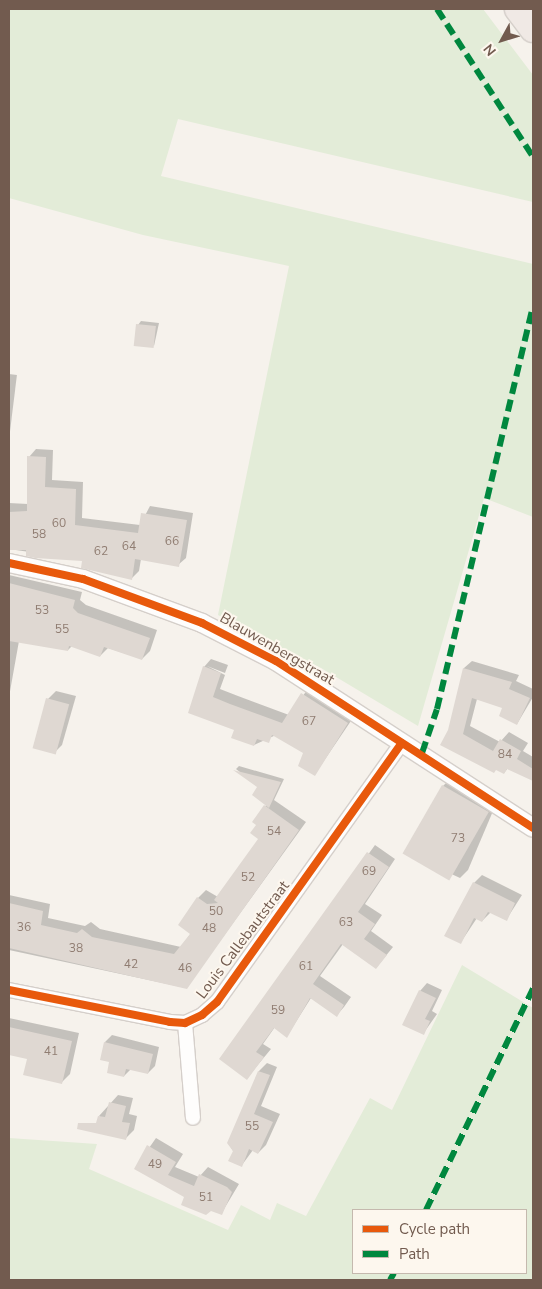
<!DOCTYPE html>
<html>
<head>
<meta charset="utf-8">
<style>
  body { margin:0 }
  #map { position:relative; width:542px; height:1289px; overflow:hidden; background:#f6f2ec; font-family:"Nunito Sans",sans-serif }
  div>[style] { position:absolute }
  .green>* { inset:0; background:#e3ecd8 }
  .shadow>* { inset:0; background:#0003; transform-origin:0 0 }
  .building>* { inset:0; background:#dfd8d2; transform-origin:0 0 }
  .roads { filter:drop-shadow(1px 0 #d5cfca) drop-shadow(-1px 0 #d5cfca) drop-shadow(0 1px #d5cfca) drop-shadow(0 -1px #d5cfca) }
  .minor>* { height:14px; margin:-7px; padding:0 7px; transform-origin:7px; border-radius:7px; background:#fefdfc }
  .tertiary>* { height:18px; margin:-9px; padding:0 9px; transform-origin:9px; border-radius:9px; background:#fefdfc }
  .motorway>* { height:26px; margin:-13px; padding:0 13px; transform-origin:13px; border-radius:13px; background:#f0e9e5 }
  .quiet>* { height:6px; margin-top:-3px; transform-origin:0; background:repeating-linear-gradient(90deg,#00873e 0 12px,transparent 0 18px) }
  .cycleway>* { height:8px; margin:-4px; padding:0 4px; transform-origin:4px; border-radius:4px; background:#e8590c }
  span { translate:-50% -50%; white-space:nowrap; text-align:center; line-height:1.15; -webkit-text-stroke:4px #fdf7ee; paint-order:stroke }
  .number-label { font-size:12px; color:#907d72 }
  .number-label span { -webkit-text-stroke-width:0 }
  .street-label { font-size:15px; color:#725b4f }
  .frame { position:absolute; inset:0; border:10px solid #725b4f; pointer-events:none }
  .legend { position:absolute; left:352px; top:1209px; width:175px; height:65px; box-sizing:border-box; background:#fdf7ee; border:1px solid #c5b9ae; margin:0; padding:6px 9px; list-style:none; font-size:15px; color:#725b4f }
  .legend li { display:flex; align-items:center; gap:10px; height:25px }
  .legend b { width:25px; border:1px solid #c5b9ae }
  .north { position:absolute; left:477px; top:15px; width:50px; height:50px; -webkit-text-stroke:4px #fdf7ee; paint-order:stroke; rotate:231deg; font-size:14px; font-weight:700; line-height:20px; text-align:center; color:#725b4f }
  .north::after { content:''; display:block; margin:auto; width:18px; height:22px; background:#725b4f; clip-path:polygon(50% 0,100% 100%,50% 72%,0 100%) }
</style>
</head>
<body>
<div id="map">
  <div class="green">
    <div style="clip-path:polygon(9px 9px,483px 9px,533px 75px,533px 202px,178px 119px,161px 176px,533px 264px,533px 517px,484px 498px,418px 726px,321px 668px,218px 615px,289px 266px,143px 235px,9px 198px)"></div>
    <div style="clip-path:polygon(evenodd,462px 965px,533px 1008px,533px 1280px,9px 1280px,9px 1138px,97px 1144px,89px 1169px,228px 1230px,241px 1205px,270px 1220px,277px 1203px,306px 1216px,370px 1098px,392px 1110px,462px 965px,353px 1210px,526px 1210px,526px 1273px,353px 1273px,353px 1210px)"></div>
  </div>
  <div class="shadow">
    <div style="clip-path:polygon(141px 321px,159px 323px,154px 346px,138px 325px)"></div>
    <div style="left:9px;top:374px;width:8px;height:73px;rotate:7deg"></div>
    <div style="clip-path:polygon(36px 449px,53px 450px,52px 480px,83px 482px,82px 518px,140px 525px,150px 506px,193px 513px,186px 558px,178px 565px,141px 559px,139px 571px,132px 578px,84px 560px,9px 549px,9px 503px,28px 504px,29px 457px)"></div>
    <div style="clip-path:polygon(9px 575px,82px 592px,80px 600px,86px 605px,157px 630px,150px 651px,142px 659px,108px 648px,100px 656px,72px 646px,68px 650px,19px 641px,9px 697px)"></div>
    <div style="clip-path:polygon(211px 659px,228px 665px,225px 673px,207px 666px,225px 675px,220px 689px,238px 696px,289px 715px,310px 686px,355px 715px,315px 774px,305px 753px,276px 735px,254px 745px,236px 729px,190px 712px,204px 667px)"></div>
    <div style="clip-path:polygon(472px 661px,519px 675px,516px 681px,533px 689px,533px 697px,517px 724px,504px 707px,477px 699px,470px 726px,500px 742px,509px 732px,528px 743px,523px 751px,533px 757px,533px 780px,508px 768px,504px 773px,450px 730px,464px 668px)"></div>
    <div style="clip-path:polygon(56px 691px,76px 696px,62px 745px,54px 753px,48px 699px)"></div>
    <div style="clip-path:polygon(239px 766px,284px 779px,274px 800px,306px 822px,186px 988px,9px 950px,9px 895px,50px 904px,48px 918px,85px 926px,91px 922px,100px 929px,181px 947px,191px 933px,198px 898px,206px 890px,218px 897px,260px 839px,257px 825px,266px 805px,259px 787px,236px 769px)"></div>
    <div style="clip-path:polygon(451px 778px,496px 804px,468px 870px,460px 878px,415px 857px,443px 786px)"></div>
    <div style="clip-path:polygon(375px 845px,395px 859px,365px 904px,382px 915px,371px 931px,393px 947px,376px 968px,343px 944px,320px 976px,351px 997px,344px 1007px,337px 1015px,311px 998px,287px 1036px,275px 1027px,263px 1044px,271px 1049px,247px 1078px,221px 1059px)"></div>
    <div style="clip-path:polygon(482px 875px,522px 895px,506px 920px,491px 912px,482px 921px,477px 918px,461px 942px,474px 883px)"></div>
    <div style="clip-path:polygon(427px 983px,442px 990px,432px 1011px,437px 1014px,423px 1034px,420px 991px)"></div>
    <div style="clip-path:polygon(9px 1018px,79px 1033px,70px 1074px,62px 1082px,29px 1058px,9px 1054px)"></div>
    <div style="clip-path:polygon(112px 1035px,159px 1047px,155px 1066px,148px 1073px,131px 1069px,124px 1076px,111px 1061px,105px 1042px)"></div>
    <div style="clip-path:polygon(267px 1063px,277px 1067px,261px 1106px,280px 1114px,266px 1145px,258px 1153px,253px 1150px,242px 1165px,228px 1143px,259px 1071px)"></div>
    <div style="clip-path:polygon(118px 1095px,133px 1098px,129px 1114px,137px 1116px,134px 1130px,126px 1138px,99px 1116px)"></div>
    <div style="clip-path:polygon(156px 1138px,183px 1154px,175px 1167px,199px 1177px,208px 1167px,239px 1184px,221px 1214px,135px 1168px)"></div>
  </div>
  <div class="building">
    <div style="left:136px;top:324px;width:20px;height:22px;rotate:6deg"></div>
    <div style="clip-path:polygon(27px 456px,46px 457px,45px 487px,76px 489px,75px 525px,138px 533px,141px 513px,187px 520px,179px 567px,135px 559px,132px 580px,81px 568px,82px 561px,35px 558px,26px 556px,26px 550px,9px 550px,9px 512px,27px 511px)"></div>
    <div style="clip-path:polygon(9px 583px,75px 600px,73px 608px,78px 613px,150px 638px,142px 660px,104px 647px,100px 657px,69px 646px,68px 651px,9px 641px)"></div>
    <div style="clip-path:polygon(203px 666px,221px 673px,213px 697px,230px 704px,282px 723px,301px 693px,348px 723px,315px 776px,298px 766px,303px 753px,272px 735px,269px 743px,257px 739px,254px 746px,231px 738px,234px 730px,188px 713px)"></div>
    <div style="clip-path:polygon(463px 668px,512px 682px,509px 689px,530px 698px,517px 725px,499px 716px,502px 708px,472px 698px,463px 734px,493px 751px,500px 739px,521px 751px,517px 759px,533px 769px,533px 781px,507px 769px,504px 774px,496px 770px,494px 773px,440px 745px,448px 730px)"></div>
    <div style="left:46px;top:698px;width:24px;height:52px;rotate:15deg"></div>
    <div style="clip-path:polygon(233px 770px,281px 782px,269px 808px,252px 795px,257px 787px)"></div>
    <div style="left:442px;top:785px;width:54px;height:79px;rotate:30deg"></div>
    <div style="clip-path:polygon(264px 805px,299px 830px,187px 989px,9px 948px,9px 903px,43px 911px,41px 925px,77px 933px,82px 929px,92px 937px,174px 954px,190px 934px,178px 925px,197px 897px,207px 904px,218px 903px,214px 900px,258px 839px,250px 833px,256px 825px,252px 822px)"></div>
    <div style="clip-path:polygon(367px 852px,389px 867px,358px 912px,375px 924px,364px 939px,387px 955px,376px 969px,341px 944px,313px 984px,344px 1005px,337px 1017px,310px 998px,287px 1038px,274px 1028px,256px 1052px,264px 1057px,247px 1080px,219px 1059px)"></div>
    <div style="clip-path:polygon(473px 882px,515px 903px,507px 921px,488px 912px,482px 922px,474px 918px,461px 944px,444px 936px)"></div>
    <div style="clip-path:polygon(419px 990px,436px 998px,425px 1019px,430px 1021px,424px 1035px,402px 1025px)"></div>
    <div style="clip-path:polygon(9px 1027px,72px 1041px,62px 1084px,23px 1075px,27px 1059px,9px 1055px)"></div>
    <div style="clip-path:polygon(104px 1042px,153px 1054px,148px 1074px,126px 1069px,124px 1077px,107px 1073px,109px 1062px,100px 1060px)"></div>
    <div style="clip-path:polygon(258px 1071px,270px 1075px,254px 1114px,273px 1122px,258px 1154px,249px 1149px,242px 1167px,228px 1161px,233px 1151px,227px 1143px)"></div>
    <div style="clip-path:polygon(109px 1102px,126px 1106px,122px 1122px,130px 1123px,126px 1140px,77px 1129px,78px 1123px,96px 1123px,98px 1116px,105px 1117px)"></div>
    <div style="clip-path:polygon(147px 1145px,176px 1162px,168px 1175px,194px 1186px,199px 1174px,227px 1187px,232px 1192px,222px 1215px,211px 1211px,206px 1215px,181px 1205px,184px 1197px,134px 1169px)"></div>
  </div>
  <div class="roads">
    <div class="minor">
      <div style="left:9px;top:990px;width:164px;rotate:11.2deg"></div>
      <div style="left:170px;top:1022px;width:15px;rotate:4deg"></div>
      <div style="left:185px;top:1023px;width:19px;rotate:-25deg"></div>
      <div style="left:202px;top:1015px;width:20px;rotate:-41deg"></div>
      <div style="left:217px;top:1002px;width:318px;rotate:-54.5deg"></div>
      <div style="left:185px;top:1023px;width:95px;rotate:85.2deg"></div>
    </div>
    <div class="tertiary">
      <div style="left:9px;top:563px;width:76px;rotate:12.2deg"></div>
      <div style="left:83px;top:579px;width:127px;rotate:20.3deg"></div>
      <div style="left:202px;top:623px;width:83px;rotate:27.2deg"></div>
      <div style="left:276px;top:661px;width:306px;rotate:33deg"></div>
    </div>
    <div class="motorway">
      <div style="left:518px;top:9px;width:25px;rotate:53deg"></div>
    </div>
  </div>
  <div class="quiet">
    <div style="left:437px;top:9px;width:176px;rotate:57deg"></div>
    <div style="left:422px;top:753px;width:46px;rotate:-71.2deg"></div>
    <div style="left:437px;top:709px;width:414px;rotate:-76.6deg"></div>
    <div style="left:426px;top:1210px;width:246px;rotate:-64.2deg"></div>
    <div style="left:390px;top:1280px;width:8px;rotate:-60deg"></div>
  </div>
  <div class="cycleway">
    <div style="left:9px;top:563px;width:76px;rotate:12.2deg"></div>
    <div style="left:83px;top:579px;width:127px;rotate:20.3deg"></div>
    <div style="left:202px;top:623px;width:83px;rotate:27.2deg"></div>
    <div style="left:276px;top:661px;width:306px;rotate:33deg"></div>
    <div style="left:9px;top:990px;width:164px;rotate:11.2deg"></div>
    <div style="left:170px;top:1022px;width:15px;rotate:4deg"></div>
    <div style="left:185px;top:1023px;width:19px;rotate:-25deg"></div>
    <div style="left:202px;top:1015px;width:20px;rotate:-41deg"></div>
    <div style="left:217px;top:1002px;width:318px;rotate:-54.5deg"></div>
  </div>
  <div class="number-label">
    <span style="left:59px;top:524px">60</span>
    <span style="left:39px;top:535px">58</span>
    <span style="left:172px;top:542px">66</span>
    <span style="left:129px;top:547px">64</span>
    <span style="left:101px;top:552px">62</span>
    <span style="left:42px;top:611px">53</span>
    <span style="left:62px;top:630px">55</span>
    <span style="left:309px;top:722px">67</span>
    <span style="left:505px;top:755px">84</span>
    <span style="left:274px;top:832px">54</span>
    <span style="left:458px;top:839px">73</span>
    <span style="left:369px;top:872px">69</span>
    <span style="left:248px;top:878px">52</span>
    <span style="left:216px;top:912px">50</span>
    <span style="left:346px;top:923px">63</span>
    <span style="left:24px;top:928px">36</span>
    <span style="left:209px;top:929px">48</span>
    <span style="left:76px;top:949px">38</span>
    <span style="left:131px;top:965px">42</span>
    <span style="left:306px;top:967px">61</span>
    <span style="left:185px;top:969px">46</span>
    <span style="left:278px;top:1011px">59</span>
    <span style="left:51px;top:1052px">41</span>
    <span style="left:252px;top:1127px">55</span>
    <span style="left:155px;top:1165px">49</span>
    <span style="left:206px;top:1198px">51</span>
  </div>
  <div class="street-label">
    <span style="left:277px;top:649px;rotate:30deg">Blauwenbergstraat</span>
    <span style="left:243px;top:940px;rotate:-53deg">Louis Callebautstraat</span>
  </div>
  <div class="frame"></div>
  <ul class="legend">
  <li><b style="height:6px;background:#e8590c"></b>Cycle path</li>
  <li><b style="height:6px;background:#00873e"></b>Path</li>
  </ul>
  <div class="north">N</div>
</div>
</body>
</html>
